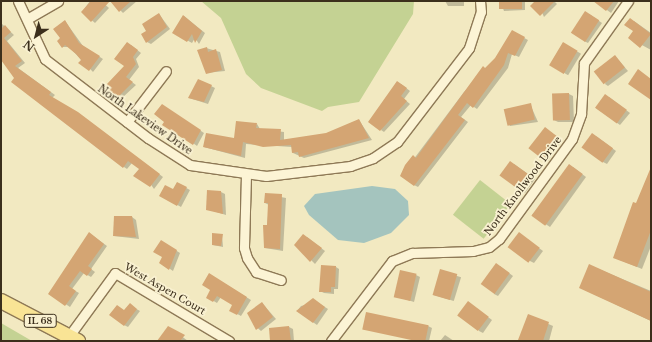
<!DOCTYPE html>
<html>
<head>
<meta charset="utf-8">
<style>
  body { margin:0 }
  #map { position:relative; width:652px; height:342px; overflow:hidden; background:#f2e9c1; font-family:"Libre Baskerville",serif }
  div>[style] { position:absolute }
  .green>* { inset:0; background:#c4d293; transform-origin:0 0 }
  .water>* { inset:0; background:#a4c4be }
  .shadow>* { inset:0; background:#0003; transform-origin:0 0 }
  .building>* { inset:0; background:#d4a573; transform-origin:0 0 }
  .roads { filter:drop-shadow(1px 0 #8e7956) drop-shadow(-1px 0 #8e7956) drop-shadow(0 1px #8e7956) drop-shadow(0 -1px #8e7956) }
  .minor>* { height:9px; margin:-4.5px; padding:0 4.5px; transform-origin:4.5px; border-radius:4.5px; background:#fcf4d5 }
  .primary>* { height:14px; margin:-7px; padding:0 7px; transform-origin:7px; border-radius:7px; background:#f9e495 }
  span { translate:-50% -50%; white-space:nowrap; text-align:center; line-height:1.15; -webkit-text-stroke:3.5px #f9f1d1; paint-order:stroke }
  .shield-label span { padding:1px 3px; background:#f9f1d1; border:1px solid; border-radius:3px; -webkit-text-stroke-width:0 }
  .shield-label { font-size:9px; color:#3c2f1c; font-weight:700 }
  .street-label { font-size:10px; color:#3c2f1c }
  .frame { position:absolute; inset:0; border:2px solid #3c2f1c; pointer-events:none }
  .north { position:absolute; left:16px; top:16px; width:40px; height:40px; -webkit-text-stroke:3px #f9f1d1; paint-order:stroke; rotate:216deg; font-size:11px; font-weight:700; line-height:16px; text-align:center; color:#3c2f1c }
  .north::after { content:''; display:block; margin:auto; width:14px; height:18px; background:#3c2f1c; clip-path:polygon(50% 0,100% 100%,50% 72%,0 100%) }
</style>
</head>
<body>
<div id="map">
  <div class="green">
    <div style="clip-path:polygon(201px 1px,414px 1px,413px 14px,359px 102px,328px 107px,322px 111px,261px 88px,246px 74px,221px 18px)"></div>
    <div style="left:480px;top:180px;width:39px;height:44px;rotate:38deg"></div>
    <div style="clip-path:polygon(1px 323px,32px 341px,1px 341px)"></div>
  </div>
  <div class="water">
    <div style="clip-path:polygon(372px 186px,395px 189px,408px 201px,409px 215px,391px 233px,364px 243px,338px 240px,309px 215px,304px 206px,315px 194px)"></div>
  </div>
  <div class="shadow">
    <div style="clip-path:polygon(90px 1px,101px 1px,109px 8px,95px 23px,82px 12px)"></div>
    <div style="clip-path:polygon(111px 1px,137px 1px,123px 13px)"></div>
    <div style="clip-path:polygon(445px 1px,464px 1px,464px 6px,448px 6px)"></div>
    <div style="clip-path:polygon(500px 1px,525px 1px,525px 10px,504px 11px)"></div>
    <div style="clip-path:polygon(537px 1px,554px 1px,557px 4px,544px 17px)"></div>
    <div style="clip-path:polygon(595px 1px,619px 1px,611px 13px)"></div>
    <div style="clip-path:polygon(159px 14px,170px 29px,151px 44px,147px 42px,148px 31px)"></div>
    <div style="clip-path:polygon(589px 14px,602px 23px,588px 43px,584px 41px)"></div>
    <div style="clip-path:polygon(184px 16px,205px 33px,199px 44px,195px 38px,192px 43px,174px 33px)"></div>
    <div style="clip-path:polygon(65px 21px,83px 46px,103px 59px,93px 72px,69px 47px,63px 47px)"></div>
    <div style="clip-path:polygon(634px 21px,651px 33px,651px 50px,629px 38px,634px 31px)"></div>
    <div style="clip-path:polygon(1px 23px,14px 35px,7px 41px,25px 63px,18px 68px,55px 95px,52px 98px,82px 116px,163px 177px,154px 189px,140px 169px,132px 163px,127px 169px,124px 167px,15px 78px,1px 58px)"></div>
    <div style="clip-path:polygon(513px 32px,528px 40px,519px 57px,512px 54px,508px 68px,477px 109px,471px 105px,461px 117px,468px 122px,418px 187px,414px 185px,401px 176px,464px 92px,496px 59px)"></div>
    <div style="left:563px;top:43px;width:21px;height:25px;rotate:31deg"></div>
    <div style="clip-path:polygon(131px 45px,141px 53px,136px 59px,139px 67px,129px 80px,136px 85px,122px 98px,118px 96px)"></div>
    <div style="clip-path:polygon(206px 48px,220px 52px,225px 71px,206px 73px)"></div>
    <div style="clip-path:polygon(615px 56px,628px 71px,608px 86px,605px 84px)"></div>
    <div style="clip-path:polygon(401px 84px,410px 91px,404px 99px,410px 104px,384px 132px,381px 130px)"></div>
    <div style="clip-path:polygon(211px 86px,215px 88px,208px 104px,189px 98px)"></div>
    <div style="clip-path:polygon(569px 94px,573px 96px,574px 122px,558px 122px,554px 120px)"></div>
    <div style="clip-path:polygon(609px 97px,630px 113px,620px 125px,596px 108px)"></div>
    <div style="clip-path:polygon(530px 104px,538px 122px,510px 126px,506px 110px)"></div>
    <div style="clip-path:polygon(162px 105px,204px 133px,197px 146px,165px 122px)"></div>
    <div style="clip-path:polygon(359px 120px,372px 140px,304px 158px,293px 153px,292px 147px,246px 144px,245px 158px,204px 147px,235px 139px,257px 124px,260px 129px,284px 132px,284px 140px,326px 134px)"></div>
    <div style="clip-path:polygon(549px 131px,562px 140px,548px 161px,544px 159px)"></div>
    <div style="clip-path:polygon(596px 136px,616px 151px,607px 164px,603px 162px)"></div>
    <div style="clip-path:polygon(514px 164px,535px 179px,525px 193px,501px 175px)"></div>
    <div style="clip-path:polygon(573px 167px,586px 177px,550px 227px,532px 215px)"></div>
    <div style="clip-path:polygon(651px 170px,651px 246px,642px 269px,620px 260px)"></div>
    <div style="clip-path:polygon(177px 183px,190px 190px,181px 207px,160px 195px,173px 190px)"></div>
    <div style="clip-path:polygon(221px 192px,225px 194px,226px 215px,207px 209px)"></div>
    <div style="clip-path:polygon(266px 194px,286px 198px,283px 251px,265px 248px,269px 205px,265px 203px)"></div>
    <div style="clip-path:polygon(132px 217px,136px 220px,139px 239px,114px 236px)"></div>
    <div style="clip-path:polygon(92px 235px,107px 246px,91px 269px,95px 272px,91px 277px,84px 273px,72px 289px,79px 293px,70px 307px,49px 293px)"></div>
    <div style="clip-path:polygon(222px 235px,223px 247px,213px 245px)"></div>
    <div style="clip-path:polygon(523px 236px,543px 251px,534px 263px,530px 261px)"></div>
    <div style="clip-path:polygon(307px 237px,325px 251px,315px 264px,296px 245px)"></div>
    <div style="clip-path:polygon(161px 241px,180px 253px,173px 271px,160px 262px,163px 257px)"></div>
    <div style="clip-path:polygon(589px 265px,651px 291px,651px 321px,585px 290px)"></div>
    <div style="clip-path:polygon(500px 266px,513px 276px,498px 296px,494px 294px)"></div>
    <div style="clip-path:polygon(336px 267px,339px 269px,338px 289px,334px 289px,334px 294px,324px 293px,320px 291px)"></div>
    <div style="left:441px;top:271px;width:21px;height:25px;rotate:17deg"></div>
    <div style="clip-path:polygon(209px 274px,251px 300px,241px 316px,230px 310px,234px 305px,221px 297px,217px 303px,207px 297px,212px 290px)"></div>
    <div style="clip-path:polygon(416px 275px,420px 277px,414px 302px,395px 296px)"></div>
    <div style="clip-path:polygon(317px 302px,328px 309px,317px 325px,297px 311px,301px 306px)"></div>
    <div style="clip-path:polygon(262px 303px,276px 319px,261px 331px,253px 324px)"></div>
    <div style="clip-path:polygon(472px 305px,492px 320px,483px 333px,479px 331px)"></div>
    <div style="clip-path:polygon(133px 307px,140px 311px,128px 327px,124px 325px,125px 311px)"></div>
    <div style="clip-path:polygon(528px 315px,553px 326px,549px 341px,520px 341px)"></div>
    <div style="clip-path:polygon(428px 326px,432px 328px,429px 341px,363px 329px)"></div>
    <div style="clip-path:polygon(289px 327px,293px 329px,294px 341px,271px 341px)"></div>
    <div style="clip-path:polygon(172px 329px,188px 341px,159px 341px)"></div>
    <div style="clip-path:polygon(445px 335px,454px 341px,440px 341px)"></div>
  </div>
  <div class="building">
    <div style="clip-path:polygon(91px 1px,131px 1px,119px 12px,110px 1px,91px 22px,81px 12px)"></div>
    <div style="left:499px;top:1px;width:23px;height:8px"></div>
    <div style="clip-path:polygon(535px 1px,555px 1px,540px 16px,530px 6px)"></div>
    <div style="clip-path:polygon(593px 1px,614px 1px,606px 11px)"></div>
    <div style="left:585px;top:11px;width:17px;height:26px;rotate:33deg"></div>
    <div style="clip-path:polygon(159px 13px,167px 27px,146px 43px,141px 34px,146px 31px,142px 24px)"></div>
    <div style="clip-path:polygon(183px 15px,202px 31px,195px 43px,192px 34px,187px 42px,172px 33px)"></div>
    <div style="clip-path:polygon(630px 18px,651px 34px,640px 48px,628px 38px,633px 31px,624px 25px)"></div>
    <div style="clip-path:polygon(65px 20px,79px 43px,100px 56px,89px 71px,78px 63px,81px 60px,76px 54px,65px 45px,62px 48px,57px 41px,60px 38px,53px 29px)"></div>
    <div style="clip-path:polygon(5px 25px,11px 32px,4px 38px,22px 61px,15px 66px,51px 92px,49px 95px,78px 112px,160px 174px,150px 187px,133px 176px,139px 169px,128px 161px,123px 168px,11px 82px,14px 78px,1px 60px,1px 29px)"></div>
    <div style="clip-path:polygon(512px 30px,525px 37px,515px 56px,508px 53px,504px 65px,473px 108px,467px 103px,458px 115px,465px 120px,414px 186px,400px 176px,405px 165px,413px 155px,416px 158px,483px 66px,485px 68px,495px 58px)"></div>
    <div style="clip-path:polygon(127px 42px,138px 50px,133px 57px,136px 64px,126px 77px,133px 82px,118px 97px,107px 89px,107px 84px,124px 66px,114px 59px)"></div>
    <div style="left:563px;top:42px;width:17px;height:27px;rotate:31deg"></div>
    <div style="clip-path:polygon(207px 47px,208px 52px,216px 49px,222px 70px,206px 74px,197px 50px)"></div>
    <div style="left:615px;top:55px;width:16px;height:27px;rotate:52deg"></div>
    <div style="clip-path:polygon(638px 69px,651px 79px,651px 100px,628px 84px)"></div>
    <div style="clip-path:polygon(198px 79px,212px 85px,204px 102px,188px 98px)"></div>
    <div style="clip-path:polygon(397px 81px,407px 88px,401px 96px,407px 101px,380px 131px,368px 122px)"></div>
    <div style="left:569px;top:93px;width:27px;height:17px;rotate:88deg"></div>
    <div style="left:605px;top:94px;width:27px;height:17px;rotate:36deg"></div>
    <div style="left:531px;top:103px;width:17px;height:28px;rotate:77deg"></div>
    <div style="clip-path:polygon(162px 104px,201px 130px,193px 145px,162px 125px,164px 122px,154px 114px)"></div>
    <div style="clip-path:polygon(359px 119px,369px 138px,299px 157px,298px 152px,292px 153px,291px 145px,263px 147px,243px 142px,241px 156px,203px 147px,206px 133px,234px 138px,236px 121px,257px 123px,256px 128px,281px 129px,280px 140px,326px 133px)"></div>
    <div style="left:545px;top:127px;width:18px;height:27px;rotate:38deg"></div>
    <div style="left:592px;top:133px;width:26px;height:18px;rotate:36deg"></div>
    <div style="left:510px;top:161px;width:27px;height:18px;rotate:36deg"></div>
    <div style="left:569px;top:164px;width:17px;height:64px;rotate:36deg"></div>
    <div style="clip-path:polygon(651px 167px,651px 230px,637px 267px,613px 258px,633px 202px,636px 203px)"></div>
    <div style="clip-path:polygon(177px 182px,187px 187px,177px 206px,159px 196px,165px 185px,173px 189px)"></div>
    <div style="clip-path:polygon(207px 190px,221px 191px,223px 214px,206px 210px)"></div>
    <div style="clip-path:polygon(265px 193px,282px 194px,280px 249px,264px 248px,263px 225px,267px 225px,268px 203px,264px 203px)"></div>
    <div style="clip-path:polygon(114px 216px,132px 216px,136px 237px,113px 236px)"></div>
    <div style="clip-path:polygon(89px 232px,104px 244px,88px 266px,92px 269px,87px 276px,80px 271px,69px 286px,76px 291px,65px 306px,48px 294px)"></div>
    <div style="left:519px;top:232px;width:26px;height:19px;rotate:37deg"></div>
    <div style="clip-path:polygon(212px 233px,223px 234px,221px 246px,212px 245px)"></div>
    <div style="clip-path:polygon(303px 234px,322px 248px,310px 262px,294px 245px)"></div>
    <div style="clip-path:polygon(161px 240px,177px 250px,169px 270px,159px 263px,162px 257px,153px 252px)"></div>
    <div style="left:496px;top:263px;width:17px;height:26px;rotate:36deg"></div>
    <div style="clip-path:polygon(589px 264px,651px 292px,651px 321px,579px 288px)"></div>
    <div style="clip-path:polygon(321px 265px,336px 266px,335px 287px,331px 287px,331px 292px,319px 292px)"></div>
    <div style="left:440px;top:269px;width:18px;height:27px;rotate:16deg"></div>
    <div style="left:400px;top:270px;width:17px;height:28px;rotate:13deg"></div>
    <div style="clip-path:polygon(209px 273px,247px 297px,237px 315px,229px 311px,232px 305px,217px 296px,213px 302px,206px 298px,210px 290px,202px 285px)"></div>
    <div style="clip-path:polygon(313px 298px,325px 307px,313px 323px,296px 311px)"></div>
    <div style="left:468px;top:301px;width:26px;height:18px;rotate:37deg"></div>
    <div style="clip-path:polygon(262px 302px,273px 317px,256px 330px,247px 313px)"></div>
    <div style="clip-path:polygon(130px 303px,137px 309px,124px 326px,109px 315px,117px 305px,124px 310px)"></div>
    <div style="left:366px;top:312px;width:64px;height:18px;rotate:12deg"></div>
    <div style="clip-path:polygon(528px 314px,549px 322px,543px 341px,518px 340px)"></div>
    <div style="clip-path:polygon(168px 326px,185px 335px,180px 341px,157px 341px)"></div>
    <div style="clip-path:polygon(289px 326px,291px 341px,270px 341px,269px 328px)"></div>
  </div>
  <div class="roads">
    <div class="minor">
      <div style="left:18px;top:1px;width:64px;rotate:65deg"></div>
      <div style="left:45px;top:59px;width:130px;rotate:37.5deg"></div>
      <div style="left:148px;top:138px;width:50px;rotate:32.7deg"></div>
      <div style="left:190px;top:165px;width:77px;rotate:8.2deg"></div>
      <div style="left:266px;top:176px;width:85px;rotate:-6.8deg"></div>
      <div style="left:350px;top:166px;width:24px;rotate:-19deg"></div>
      <div style="left:373px;top:158px;width:29px;rotate:-34deg"></div>
      <div style="left:397px;top:142px;width:118px;rotate:-52.5deg"></div>
      <div style="left:469px;top:48px;width:38px;rotate:-72deg"></div>
      <div style="left:481px;top:12px;width:11px;rotate:-95deg"></div>
      <div style="left:27px;top:19px;width:36px;rotate:-30deg"></div>
      <div style="left:127px;top:122px;width:64px;rotate:-52.6deg"></div>
      <div style="left:246px;top:175px;width:73px;rotate:91.6deg"></div>
      <div style="left:244px;top:248px;width:10px;rotate:73deg"></div>
      <div style="left:247px;top:258px;width:17px;rotate:57deg"></div>
      <div style="left:256px;top:272px;width:26px;rotate:18deg"></div>
      <div style="left:69px;top:336px;width:78px;rotate:-53.9deg"></div>
      <div style="left:115px;top:273px;width:133px;rotate:30.8deg"></div>
      <div style="left:331px;top:341px;width:101px;rotate:-52.7deg"></div>
      <div style="left:392px;top:261px;width:22px;rotate:-22deg"></div>
      <div style="left:412px;top:253px;width:61px;rotate:-1.9deg"></div>
      <div style="left:473px;top:251px;width:16px;rotate:-14deg"></div>
      <div style="left:489px;top:247px;width:13px;rotate:-39deg"></div>
      <div style="left:499px;top:239px;width:124px;rotate:-53.9deg"></div>
      <div style="left:572px;top:139px;width:27px;rotate:-70deg"></div>
      <div style="left:581px;top:114px;width:51px;rotate:-86.6deg"></div>
      <div style="left:584px;top:63px;width:76px;rotate:-54.6deg"></div>
    </div>
    <div class="primary">
      <div style="left:1px;top:301px;width:87px;rotate:27.5deg"></div>
    </div>
  </div>
  <div class="shield-label">
    <span style="left:40px;top:321px">IL 68</span>
  </div>
  <div class="street-label">
    <span style="left:145px;top:120px;rotate:35deg">North Lakeview Drive</span>
    <span style="left:523px;top:186px;rotate:-53deg">North Knollwood Drive</span>
    <span style="left:165px;top:289px;rotate:30deg">West Aspen Court</span>
  </div>
  <div class="frame"></div>
  <div class="north">N</div>
</div>
</body>
</html>
